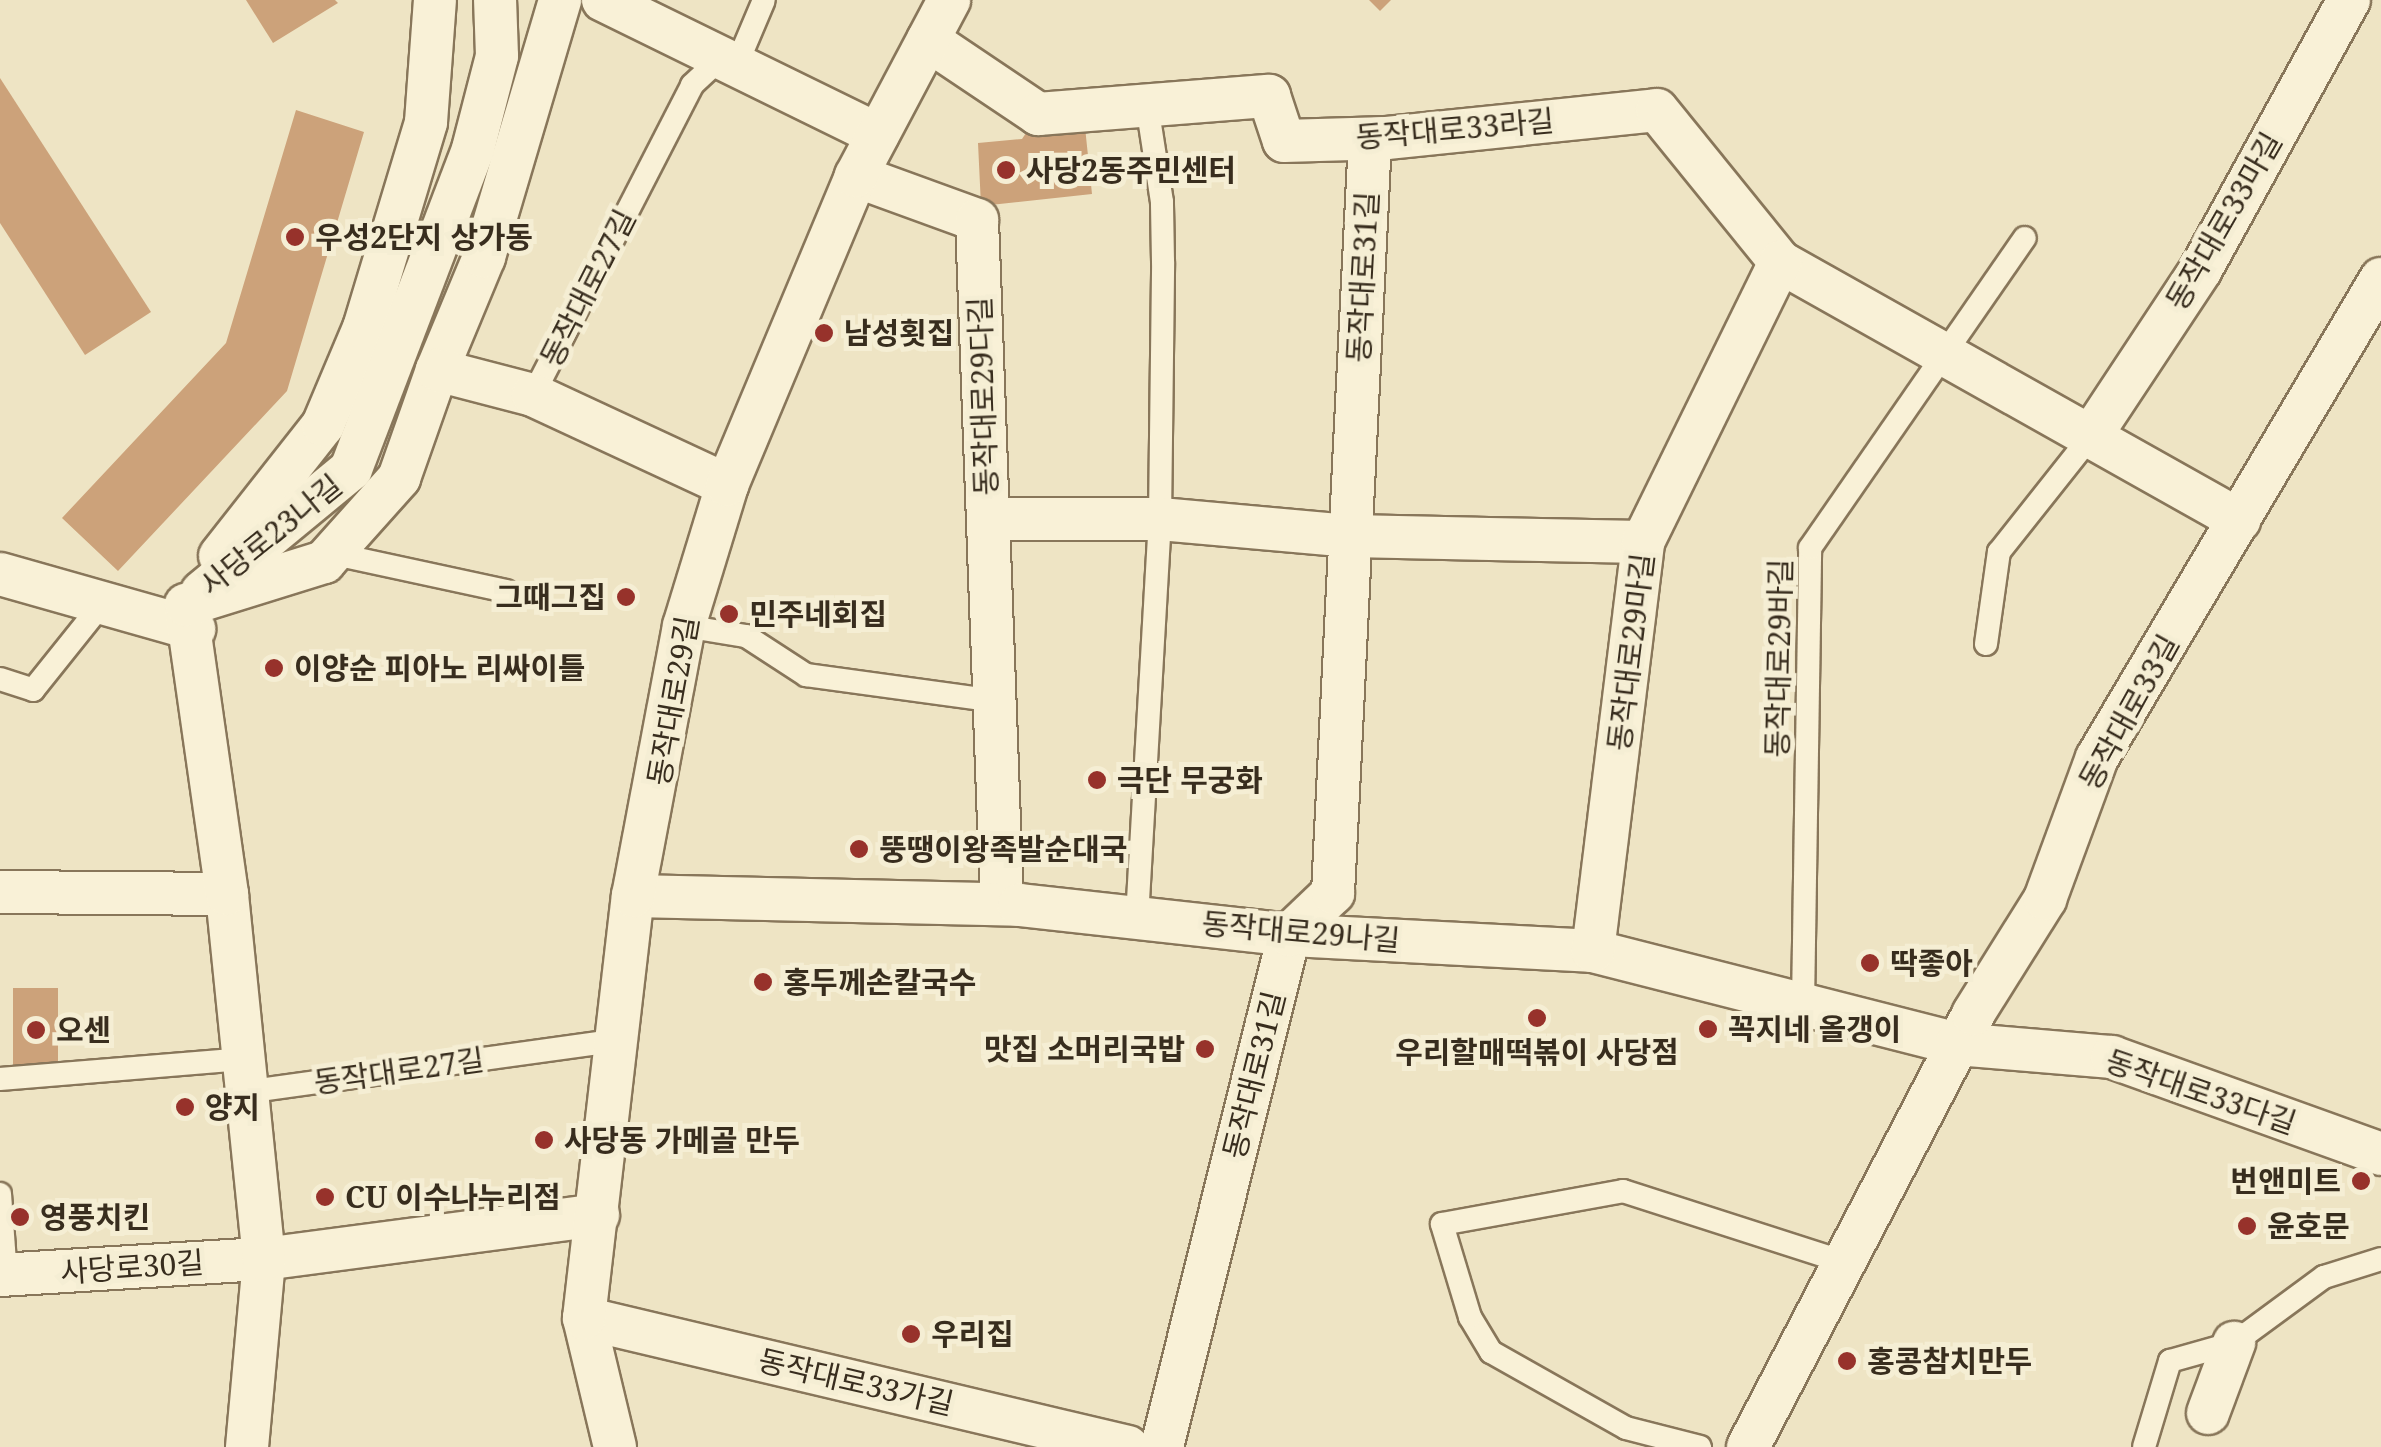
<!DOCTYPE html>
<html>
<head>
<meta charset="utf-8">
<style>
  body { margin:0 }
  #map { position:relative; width:2381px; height:1447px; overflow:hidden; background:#eee4c4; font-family:"Noto Serif","Noto Sans KR",serif }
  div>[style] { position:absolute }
  .building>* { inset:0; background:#cca27a; transform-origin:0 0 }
  .roads { filter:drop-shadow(2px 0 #88765a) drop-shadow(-2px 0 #88765a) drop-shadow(0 2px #88765a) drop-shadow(0 -2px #88765a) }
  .lane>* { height:22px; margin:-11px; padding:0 11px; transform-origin:11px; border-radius:11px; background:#f9f1d7 }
  .street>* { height:42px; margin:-21px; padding:0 21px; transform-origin:21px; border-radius:21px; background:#f9f1d7 }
  .dots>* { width:28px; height:28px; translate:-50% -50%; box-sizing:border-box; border:5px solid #f5eed4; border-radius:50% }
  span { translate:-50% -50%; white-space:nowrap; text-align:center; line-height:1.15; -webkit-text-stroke:10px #f5eed4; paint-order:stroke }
  .street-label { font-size:30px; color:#382d1e }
  .poi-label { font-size:30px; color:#382d1e; font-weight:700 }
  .left { translate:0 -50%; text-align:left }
  .right { translate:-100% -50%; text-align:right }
</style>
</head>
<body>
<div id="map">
  <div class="building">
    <div style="clip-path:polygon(246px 0,335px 0,338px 3px,273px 43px)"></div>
    <div style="clip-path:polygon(1369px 0,1391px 0,1380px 11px)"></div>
    <div style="clip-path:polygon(0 78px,151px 312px,85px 355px,0 223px)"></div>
    <div style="clip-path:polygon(296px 110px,364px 132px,287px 391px,118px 571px,62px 518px,226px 343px)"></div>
    <div style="clip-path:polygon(1085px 127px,1092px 194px,981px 206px,978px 143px,1022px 139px,1028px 130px)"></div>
    <div style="left:13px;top:988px;width:45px;height:84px"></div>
  </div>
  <div class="roads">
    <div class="lane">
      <div style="left:533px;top:395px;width:348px;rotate:-62.8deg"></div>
      <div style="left:692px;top:85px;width:40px;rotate:-43deg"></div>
      <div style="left:721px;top:58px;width:22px;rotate:-16deg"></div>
      <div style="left:742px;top:52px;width:56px;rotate:-67.1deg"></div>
      <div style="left:328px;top:561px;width:17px;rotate:-17deg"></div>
      <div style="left:344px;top:556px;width:166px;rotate:12.2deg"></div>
      <div style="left:684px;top:626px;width:63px;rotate:9.2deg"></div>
      <div style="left:746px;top:636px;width:72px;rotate:33deg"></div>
      <div style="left:806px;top:675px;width:191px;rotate:7.8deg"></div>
      <div style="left:1986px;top:644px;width:93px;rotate:-82deg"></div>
      <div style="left:1999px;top:552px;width:147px;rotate:-51.6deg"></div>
      <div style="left:0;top:679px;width:35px;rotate:18deg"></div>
      <div style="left:33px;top:690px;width:109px;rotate:-51.3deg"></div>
      <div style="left:1137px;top:918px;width:400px;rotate:-86.7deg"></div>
      <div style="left:1160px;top:519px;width:257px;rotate:-89.3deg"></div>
      <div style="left:1163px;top:262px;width:60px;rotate:-91deg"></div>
      <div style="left:1162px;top:202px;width:98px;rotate:-98.8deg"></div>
      <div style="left:1803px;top:1005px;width:457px;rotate:-89.1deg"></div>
      <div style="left:1810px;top:548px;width:377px;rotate:-55.3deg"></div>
      <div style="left:0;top:1079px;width:243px;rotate:-4.7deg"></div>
      <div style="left:245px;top:1092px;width:373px;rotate:-7.9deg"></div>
      <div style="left:0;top:1194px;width:81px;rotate:85.8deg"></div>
      <div style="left:1700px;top:1447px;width:76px;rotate:-165.6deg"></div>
      <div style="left:1626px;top:1428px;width:155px;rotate:-150.6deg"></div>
      <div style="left:1491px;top:1352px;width:41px;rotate:-121deg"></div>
      <div style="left:1470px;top:1317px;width:97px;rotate:-106.8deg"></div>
      <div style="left:1442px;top:1224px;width:184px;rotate:-10.3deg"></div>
      <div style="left:1623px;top:1191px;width:232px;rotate:17.8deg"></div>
      <div style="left:2144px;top:1447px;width:90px;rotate:-73.2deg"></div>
      <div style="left:2170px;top:1361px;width:66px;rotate:-15.7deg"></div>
      <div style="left:2234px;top:1343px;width:112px;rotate:-36.3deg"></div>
      <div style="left:2324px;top:1277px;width:60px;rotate:-17.5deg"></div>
    </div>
    <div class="street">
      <div style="left:603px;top:0;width:306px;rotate:26.1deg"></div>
      <div style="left:928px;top:40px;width:133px;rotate:33.9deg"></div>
      <div style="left:1038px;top:114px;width:232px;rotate:-4.5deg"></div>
      <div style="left:1269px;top:96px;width:47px;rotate:71.6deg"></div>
      <div style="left:1284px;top:141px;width:103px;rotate:-1.7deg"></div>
      <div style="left:1387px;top:138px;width:271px;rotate:-5.9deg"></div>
      <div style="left:1657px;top:110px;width:196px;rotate:51deg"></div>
      <div style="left:1780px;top:262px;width:527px;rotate:29.34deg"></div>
      <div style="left:856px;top:176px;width:129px;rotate:20deg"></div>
      <div style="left:977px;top:220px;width:684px;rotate:87.91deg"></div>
      <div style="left:437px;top:370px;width:122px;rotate:-67.4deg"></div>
      <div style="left:484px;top:257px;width:268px;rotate:-73.5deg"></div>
      <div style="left:2090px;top:437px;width:201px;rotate:-56.5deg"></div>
      <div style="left:2201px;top:269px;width:307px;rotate:-61.2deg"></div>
      <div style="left:988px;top:519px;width:172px"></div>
      <div style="left:1160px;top:519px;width:192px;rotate:5.1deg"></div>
      <div style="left:1351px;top:536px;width:292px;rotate:1.2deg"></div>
      <div style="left:220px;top:556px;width:167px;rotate:-51.8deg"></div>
      <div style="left:323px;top:425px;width:105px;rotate:-67.1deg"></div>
      <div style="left:364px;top:328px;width:215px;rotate:-73.2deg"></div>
      <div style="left:426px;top:122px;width:122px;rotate:-85.8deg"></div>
      <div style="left:0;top:574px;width:202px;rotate:15.8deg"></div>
      <div style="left:202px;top:592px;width:193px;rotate:-39.5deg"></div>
      <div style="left:351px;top:469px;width:342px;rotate:-69.1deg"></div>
      <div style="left:473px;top:149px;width:96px;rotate:-75.5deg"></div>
      <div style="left:497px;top:56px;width:56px;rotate:-92deg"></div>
      <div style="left:0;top:892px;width:227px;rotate:0.5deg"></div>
      <div style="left:633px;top:896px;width:386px;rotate:1.3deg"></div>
      <div style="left:1019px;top:905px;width:272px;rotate:6.3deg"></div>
      <div style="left:1289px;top:935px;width:304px;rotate:3deg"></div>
      <div style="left:1593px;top:951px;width:376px;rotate:14.3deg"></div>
      <div style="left:1957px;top:1044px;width:156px;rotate:4.8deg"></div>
      <div style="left:2112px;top:1057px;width:286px;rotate:19.8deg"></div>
      <div style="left:1593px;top:951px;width:412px;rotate:-83deg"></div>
      <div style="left:1643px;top:542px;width:312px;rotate:-63.9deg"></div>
      <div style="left:0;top:1275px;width:264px;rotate:-3.5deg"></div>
      <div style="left:264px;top:1259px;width:337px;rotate:-7.5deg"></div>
      <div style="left:584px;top:1318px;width:559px;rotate:13.34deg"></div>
      <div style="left:2208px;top:1413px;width:75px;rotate:-69.6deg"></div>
      <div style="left:247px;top:1447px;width:189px;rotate:-84.8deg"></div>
      <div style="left:264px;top:1259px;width:367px;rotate:-95.8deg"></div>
      <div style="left:227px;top:894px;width:292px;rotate:-98.1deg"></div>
      <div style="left:186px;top:605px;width:145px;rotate:-17.3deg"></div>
      <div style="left:324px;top:562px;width:113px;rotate:-48.2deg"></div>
      <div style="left:399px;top:478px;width:114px;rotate:-70.6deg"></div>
      <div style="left:437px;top:370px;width:99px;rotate:14.6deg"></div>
      <div style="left:533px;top:395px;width:214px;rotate:24.9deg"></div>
      <div style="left:615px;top:1447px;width:133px;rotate:-103.5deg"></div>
      <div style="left:584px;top:1318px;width:425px;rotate:-83.4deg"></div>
      <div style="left:633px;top:896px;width:275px;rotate:-79.3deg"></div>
      <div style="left:684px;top:626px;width:147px;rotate:-73deg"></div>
      <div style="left:727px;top:485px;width:335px;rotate:-67.3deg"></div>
      <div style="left:856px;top:176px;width:199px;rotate:-62.1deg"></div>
      <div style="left:1162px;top:1447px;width:528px;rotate:-76.07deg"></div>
      <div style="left:1289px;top:935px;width:61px;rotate:-43.7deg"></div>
      <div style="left:1333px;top:893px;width:755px;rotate:-87.19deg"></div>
      <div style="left:1748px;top:1447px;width:488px;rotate:-62.5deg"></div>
      <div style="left:1973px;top:1014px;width:136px;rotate:-57.9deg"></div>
      <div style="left:2045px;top:899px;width:150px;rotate:-69.8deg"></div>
      <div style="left:2097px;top:758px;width:557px;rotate:-59.34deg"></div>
    </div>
  </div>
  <div class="dots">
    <div style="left:1006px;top:170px;background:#97322b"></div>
    <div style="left:295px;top:237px;background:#97322b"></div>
    <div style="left:824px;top:333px;background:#97322b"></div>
    <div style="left:626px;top:597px;background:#97322b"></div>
    <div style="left:729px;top:614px;background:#97322b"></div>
    <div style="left:274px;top:668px;background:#97322b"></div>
    <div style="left:1097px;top:780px;background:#97322b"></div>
    <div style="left:859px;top:849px;background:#97322b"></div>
    <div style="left:1870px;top:963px;background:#97322b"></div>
    <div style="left:763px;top:982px;background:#97322b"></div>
    <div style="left:1537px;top:1018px;background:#97322b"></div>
    <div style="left:1708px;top:1029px;background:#97322b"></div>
    <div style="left:36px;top:1030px;background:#97322b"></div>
    <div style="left:1205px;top:1049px;background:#97322b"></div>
    <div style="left:185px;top:1107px;background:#97322b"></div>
    <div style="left:544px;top:1140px;background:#97322b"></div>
    <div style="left:2361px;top:1181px;background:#97322b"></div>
    <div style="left:325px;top:1197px;background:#97322b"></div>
    <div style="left:20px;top:1217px;background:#97322b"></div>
    <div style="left:2247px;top:1226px;background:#97322b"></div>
    <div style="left:911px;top:1334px;background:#97322b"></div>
    <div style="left:1847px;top:1361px;background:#97322b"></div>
  </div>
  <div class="street-label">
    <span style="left:1455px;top:129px;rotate:-5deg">동작대로33라길</span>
    <span style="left:2224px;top:221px;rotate:-60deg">동작대로33마길</span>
    <span style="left:1363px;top:277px;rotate:-87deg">동작대로31길</span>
    <span style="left:588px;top:288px;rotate:-63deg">동작대로27길</span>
    <span style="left:983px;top:396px;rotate:-92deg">동작대로29다길</span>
    <span style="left:271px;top:535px;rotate:-39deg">사당로23나길</span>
    <span style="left:1631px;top:652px;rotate:-83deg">동작대로29마길</span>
    <span style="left:1779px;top:658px;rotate:-89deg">동작대로29바길</span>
    <span style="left:673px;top:701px;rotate:-80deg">동작대로29길</span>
    <span style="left:2129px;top:712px;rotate:-61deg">동작대로33길</span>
    <span style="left:1301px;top:932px;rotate:5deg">동작대로29나길</span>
    <span style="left:399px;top:1071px;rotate:-8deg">동작대로27길</span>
    <span style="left:1254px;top:1075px;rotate:-76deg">동작대로31길</span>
    <span style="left:2201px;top:1092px;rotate:19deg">동작대로33다길</span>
    <span style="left:132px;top:1267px;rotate:-4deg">사당로30길</span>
    <span style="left:856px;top:1382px;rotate:13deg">동작대로33가길</span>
  </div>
  <div class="poi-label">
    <span class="left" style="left:1026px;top:170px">사당2동주민센터</span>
    <span class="left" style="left:315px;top:237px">우성2단지 상가동</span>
    <span class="left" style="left:844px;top:333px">남성횟집</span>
    <span class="right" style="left:606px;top:597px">그때그집</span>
    <span class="left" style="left:749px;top:614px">민주네회집</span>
    <span class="left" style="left:294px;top:668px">이양순 피아노 리싸이틀</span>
    <span class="left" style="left:1117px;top:780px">극단 무궁화</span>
    <span class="left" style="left:879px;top:849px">뚱땡이왕족발순대국</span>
    <span class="left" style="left:1890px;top:963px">딱좋아</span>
    <span class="left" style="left:783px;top:982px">홍두께손칼국수</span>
    <span class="left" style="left:1728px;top:1029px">꼭지네 올갱이</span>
    <span class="left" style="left:56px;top:1030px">오센</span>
    <span class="right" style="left:1185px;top:1049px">맛집 소머리국밥</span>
    <span style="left:1537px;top:1052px">우리할매떡볶이 사당점</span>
    <span class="left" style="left:205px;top:1107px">양지</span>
    <span class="left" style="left:564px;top:1140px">사당동 가메골 만두</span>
    <span class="right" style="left:2341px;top:1181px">번앤미트</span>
    <span class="left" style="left:345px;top:1197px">CU 이수나누리점</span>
    <span class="left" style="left:40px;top:1217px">영풍치킨</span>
    <span class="left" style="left:2267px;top:1226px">윤호문</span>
    <span class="left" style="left:931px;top:1334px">우리집</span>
    <span class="left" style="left:1867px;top:1361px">홍콩참치만두</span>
  </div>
</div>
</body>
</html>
